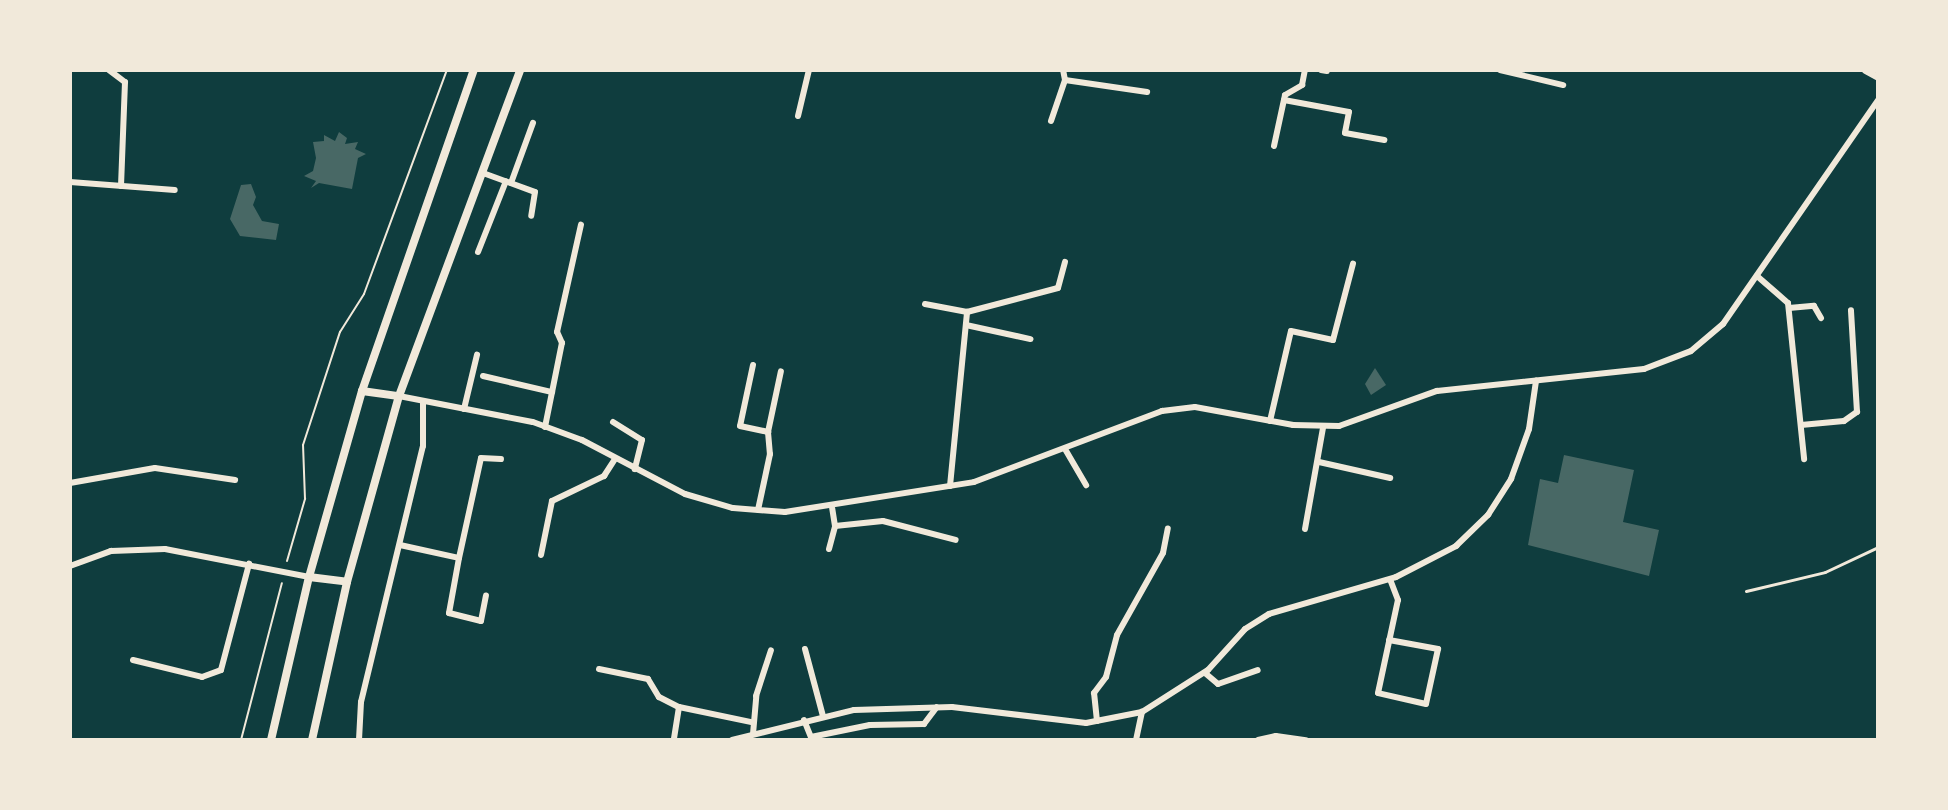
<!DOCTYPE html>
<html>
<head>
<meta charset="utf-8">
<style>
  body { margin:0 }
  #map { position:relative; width:1948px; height:810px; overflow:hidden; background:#0f3d3e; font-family:Lato,sans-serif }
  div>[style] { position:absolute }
  .building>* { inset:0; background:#486865 }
  .path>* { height:2px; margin:-1px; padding:0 1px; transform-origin:1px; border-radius:1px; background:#f1e9da }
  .service>* { height:3px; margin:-1.5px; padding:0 1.5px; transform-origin:1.5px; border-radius:1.5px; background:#f1e9da }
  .minor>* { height:6px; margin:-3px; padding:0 3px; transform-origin:3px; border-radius:3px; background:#f1e9da }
  .tertiary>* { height:7px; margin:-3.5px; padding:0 3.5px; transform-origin:3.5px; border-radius:3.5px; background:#f1e9da }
  .secondary>* { height:8px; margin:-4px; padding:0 4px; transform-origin:4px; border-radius:4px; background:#f1e9da }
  span { translate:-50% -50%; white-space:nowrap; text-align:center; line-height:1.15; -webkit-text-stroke:8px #f1e9da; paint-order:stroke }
  .frame { position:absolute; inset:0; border:72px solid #f1e9da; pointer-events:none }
</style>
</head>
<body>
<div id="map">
  <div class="building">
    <div style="clip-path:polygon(339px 132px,347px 138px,345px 144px,358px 142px,355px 149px,366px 154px,358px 158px,352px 189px,319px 183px,311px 188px,316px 181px,304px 176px,313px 171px,316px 158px,313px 142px,324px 141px,324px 135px,335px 141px)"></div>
    <div style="clip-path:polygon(251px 184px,256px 197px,253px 205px,262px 221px,279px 224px,276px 240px,240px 236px,230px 219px,241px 185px)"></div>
    <div style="clip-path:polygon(1375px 368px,1386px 385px,1371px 395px,1365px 384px)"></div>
    <div style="clip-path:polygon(1564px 455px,1634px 470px,1623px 522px,1659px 530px,1649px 576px,1528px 545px,1540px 479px,1558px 483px)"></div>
  </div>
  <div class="path">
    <div style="left:287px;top:561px;width:65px;rotate:-73.8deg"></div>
    <div style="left:305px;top:499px;width:54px;rotate:-92.1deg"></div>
    <div style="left:303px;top:445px;width:119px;rotate:-71.9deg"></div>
    <div style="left:340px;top:332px;width:45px;rotate:-57.7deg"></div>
    <div style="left:364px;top:294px;width:239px;rotate:-69.7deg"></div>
    <div style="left:241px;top:740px;width:162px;rotate:-75.4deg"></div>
  </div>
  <div class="service">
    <div style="left:1746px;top:591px;width:81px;rotate:-13.5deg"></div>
    <div style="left:1825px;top:572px;width:59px;rotate:-25.3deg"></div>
  </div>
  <div class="minor">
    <div style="left:109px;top:70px;width:20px;rotate:37deg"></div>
    <div style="left:125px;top:82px;width:104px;rotate:92.2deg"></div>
    <div style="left:1321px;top:70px;width:6px;rotate:9deg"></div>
    <div style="left:1500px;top:70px;width:65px;rotate:13.4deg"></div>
    <div style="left:1065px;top:80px;width:83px;rotate:8.3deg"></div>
    <div style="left:1284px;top:100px;width:66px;rotate:10.5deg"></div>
    <div style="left:1349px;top:112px;width:21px;rotate:101deg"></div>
    <div style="left:1345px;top:133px;width:40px;rotate:10deg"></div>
    <div style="left:798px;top:116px;width:47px;rotate:-76.6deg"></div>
    <div style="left:1051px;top:121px;width:43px;rotate:-71.1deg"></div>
    <div style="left:1065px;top:80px;width:10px;rotate:-101deg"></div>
    <div style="left:1274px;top:146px;width:52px;rotate:-77.8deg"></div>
    <div style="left:1285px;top:95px;width:20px;rotate:-30deg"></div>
    <div style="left:1302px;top:85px;width:15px;rotate:-79deg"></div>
    <div style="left:483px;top:173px;width:55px;rotate:20.1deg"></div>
    <div style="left:535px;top:192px;width:24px;rotate:99deg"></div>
    <div style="left:70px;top:182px;width:105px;rotate:4.4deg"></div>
    <div style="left:511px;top:183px;width:64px;rotate:-69.9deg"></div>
    <div style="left:478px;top:252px;width:76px;rotate:-68.5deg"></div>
    <div style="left:1757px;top:276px;width:41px;rotate:41.1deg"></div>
    <div style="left:1788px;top:303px;width:157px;rotate:84.1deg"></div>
    <div style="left:925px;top:304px;width:43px;rotate:10.8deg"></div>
    <div style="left:1789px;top:308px;width:25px;rotate:-5deg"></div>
    <div style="left:1814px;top:306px;width:14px;rotate:60deg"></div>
    <div style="left:966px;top:325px;width:66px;rotate:12.3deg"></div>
    <div style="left:753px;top:365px;width:62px;rotate:102deg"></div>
    <div style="left:740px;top:426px;width:29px;rotate:12deg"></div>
    <div style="left:768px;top:432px;width:22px;rotate:85deg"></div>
    <div style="left:770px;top:454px;width:57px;rotate:102.1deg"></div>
    <div style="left:483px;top:376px;width:71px;rotate:13.1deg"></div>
    <div style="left:399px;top:396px;width:136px;rotate:11deg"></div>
    <div style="left:533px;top:422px;width:52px;rotate:20.2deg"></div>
    <div style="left:582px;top:440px;width:116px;rotate:27.7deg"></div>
    <div style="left:685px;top:494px;width:50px;rotate:16.3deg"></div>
    <div style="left:733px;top:508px;width:52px;rotate:4.4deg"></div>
    <div style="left:785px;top:512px;width:191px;rotate:-9deg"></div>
    <div style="left:974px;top:482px;width:201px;rotate:-20.7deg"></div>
    <div style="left:1162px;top:411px;width:33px;rotate:-7deg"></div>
    <div style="left:1195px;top:407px;width:100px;rotate:10.4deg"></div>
    <div style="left:1293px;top:425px;width:46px;rotate:1.2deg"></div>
    <div style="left:1339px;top:426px;width:104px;rotate:-19.7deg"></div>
    <div style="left:1437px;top:391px;width:208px;rotate:-6.1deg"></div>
    <div style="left:1644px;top:369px;width:50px;rotate:-21deg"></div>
    <div style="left:1691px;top:351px;width:42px;rotate:-40.2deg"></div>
    <div style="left:1723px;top:324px;width:272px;rotate:-55.3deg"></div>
    <div style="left:464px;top:409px;width:56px;rotate:-76.5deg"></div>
    <div style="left:1270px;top:421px;width:92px;rotate:-76.9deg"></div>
    <div style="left:1291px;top:331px;width:43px;rotate:12.1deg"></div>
    <div style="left:1333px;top:340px;width:79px;rotate:-75.3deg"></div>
    <div style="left:613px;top:422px;width:34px;rotate:32deg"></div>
    <div style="left:642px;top:440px;width:30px;rotate:104deg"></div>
    <div style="left:1801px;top:425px;width:43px;rotate:-5.3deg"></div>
    <div style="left:1844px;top:421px;width:16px;rotate:-35deg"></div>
    <div style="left:1857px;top:412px;width:102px;rotate:-93.4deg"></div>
    <div style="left:545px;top:427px;width:86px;rotate:-78.6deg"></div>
    <div style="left:562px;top:343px;width:12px;rotate:-114deg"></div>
    <div style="left:557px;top:332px;width:110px;rotate:-77.4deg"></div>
    <div style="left:768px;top:432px;width:62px;rotate:-78deg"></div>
    <div style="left:1065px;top:449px;width:42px;rotate:59.7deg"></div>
    <div style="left:1319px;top:462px;width:73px;rotate:12.7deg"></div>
    <div style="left:70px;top:483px;width:86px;rotate:-10deg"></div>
    <div style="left:155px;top:468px;width:81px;rotate:8.5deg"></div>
    <div style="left:950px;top:486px;width:175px;rotate:-84.4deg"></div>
    <div style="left:967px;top:312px;width:94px;rotate:-14.8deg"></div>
    <div style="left:1058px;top:288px;width:27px;rotate:-75deg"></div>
    <div style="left:835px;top:526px;width:48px;rotate:-5.9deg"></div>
    <div style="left:883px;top:521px;width:75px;rotate:14.6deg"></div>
    <div style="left:1305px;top:529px;width:103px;rotate:-79.9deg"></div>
    <div style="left:400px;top:545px;width:60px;rotate:12.4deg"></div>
    <div style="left:459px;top:558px;width:102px;rotate:-77.6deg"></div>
    <div style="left:481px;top:458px;width:20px;rotate:3deg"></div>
    <div style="left:829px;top:549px;width:24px;rotate:-75deg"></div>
    <div style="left:835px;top:526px;width:18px;rotate:-99deg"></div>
    <div style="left:541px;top:555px;width:55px;rotate:-78.5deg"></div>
    <div style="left:552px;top:501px;width:58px;rotate:-25.7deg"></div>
    <div style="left:604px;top:476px;width:20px;rotate:-57deg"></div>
    <div style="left:459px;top:558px;width:56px;rotate:100.3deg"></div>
    <div style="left:449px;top:613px;width:33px;rotate:14deg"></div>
    <div style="left:481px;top:621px;width:26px;rotate:-79deg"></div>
    <div style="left:70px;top:566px;width:44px;rotate:-20.1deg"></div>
    <div style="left:111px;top:551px;width:54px;rotate:-2.1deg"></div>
    <div style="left:165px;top:549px;width:147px;rotate:11deg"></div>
    <div style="left:1389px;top:640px;width:50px;rotate:10.4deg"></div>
    <div style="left:1438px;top:649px;width:56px;rotate:102.3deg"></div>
    <div style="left:1426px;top:704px;width:49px;rotate:-167.1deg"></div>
    <div style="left:1378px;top:693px;width:95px;rotate:-77.9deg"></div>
    <div style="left:1398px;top:600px;width:22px;rotate:-111deg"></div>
    <div style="left:805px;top:649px;width:69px;rotate:75deg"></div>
    <div style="left:133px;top:660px;width:71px;rotate:13.8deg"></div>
    <div style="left:202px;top:677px;width:20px;rotate:-20deg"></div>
    <div style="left:221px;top:670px;width:110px;rotate:-75.2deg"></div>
    <div style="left:599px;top:669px;width:50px;rotate:11.5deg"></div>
    <div style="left:648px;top:679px;width:21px;rotate:59deg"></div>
    <div style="left:659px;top:697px;width:22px;rotate:27deg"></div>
    <div style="left:679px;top:707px;width:33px;rotate:99deg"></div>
    <div style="left:1205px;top:673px;width:17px;rotate:40deg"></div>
    <div style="left:1218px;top:684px;width:42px;rotate:-19.3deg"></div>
    <div style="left:679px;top:707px;width:74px;rotate:11.8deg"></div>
    <div style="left:804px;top:720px;width:18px;rotate:68deg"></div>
    <div style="left:811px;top:737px;width:60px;rotate:-11.5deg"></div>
    <div style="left:870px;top:725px;width:54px;rotate:-1.1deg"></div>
    <div style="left:924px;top:724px;width:21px;rotate:-53deg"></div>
    <div style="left:1097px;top:721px;width:28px;rotate:-96deg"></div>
    <div style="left:1094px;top:693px;width:20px;rotate:-53deg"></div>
    <div style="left:1106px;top:677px;width:43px;rotate:-75.3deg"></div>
    <div style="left:1117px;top:635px;width:94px;rotate:-60.7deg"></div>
    <div style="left:1163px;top:553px;width:25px;rotate:-79deg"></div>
    <div style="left:753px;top:734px;width:38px;rotate:-85deg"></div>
    <div style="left:756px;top:696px;width:48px;rotate:-71.9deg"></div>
    <div style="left:359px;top:740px;width:38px;rotate:-87deg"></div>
    <div style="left:361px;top:702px;width:263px;rotate:-76.4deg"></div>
    <div style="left:423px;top:446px;width:45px;rotate:-90deg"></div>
    <div style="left:732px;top:740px;width:126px;rotate:-13.8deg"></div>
    <div style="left:854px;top:710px;width:98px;rotate:-1.8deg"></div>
    <div style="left:952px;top:707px;width:135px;rotate:6.8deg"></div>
    <div style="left:1086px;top:723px;width:57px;rotate:-11.1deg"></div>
    <div style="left:1142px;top:712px;width:78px;rotate:-32.5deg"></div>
    <div style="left:1208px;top:670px;width:55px;rotate:-47.9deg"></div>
    <div style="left:1245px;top:629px;width:28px;rotate:-32deg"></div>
    <div style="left:1269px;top:614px;width:132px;rotate:-16.2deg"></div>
    <div style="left:1396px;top:577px;width:68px;rotate:-27.3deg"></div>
    <div style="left:1456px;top:546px;width:45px;rotate:-44.1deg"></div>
    <div style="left:1488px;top:515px;width:43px;rotate:-57.4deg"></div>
    <div style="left:1511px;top:479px;width:53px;rotate:-70.2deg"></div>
    <div style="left:1529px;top:429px;width:49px;rotate:-81.7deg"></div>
    <div style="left:1136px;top:740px;width:29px;rotate:-78deg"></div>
    <div style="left:1258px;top:740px;width:18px;rotate:-13deg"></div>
    <div style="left:1276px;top:736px;width:30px;rotate:8deg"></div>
  </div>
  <div class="tertiary">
    <div style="left:1865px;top:70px;width:15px;rotate:28deg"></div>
  </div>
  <div class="secondary">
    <div style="left:362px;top:391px;width:37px;rotate:8deg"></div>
    <div style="left:309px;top:577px;width:38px;rotate:7deg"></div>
    <div style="left:271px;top:740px;width:167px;rotate:-76.9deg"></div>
    <div style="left:309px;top:577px;width:193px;rotate:-74.1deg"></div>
    <div style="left:362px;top:391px;width:340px;rotate:-70.8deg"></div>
    <div style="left:312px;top:740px;width:162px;rotate:-77.5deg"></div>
    <div style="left:347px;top:582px;width:193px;rotate:-74.4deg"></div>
    <div style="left:399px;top:396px;width:348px;rotate:-69.6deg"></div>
  </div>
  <div class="frame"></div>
</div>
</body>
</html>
